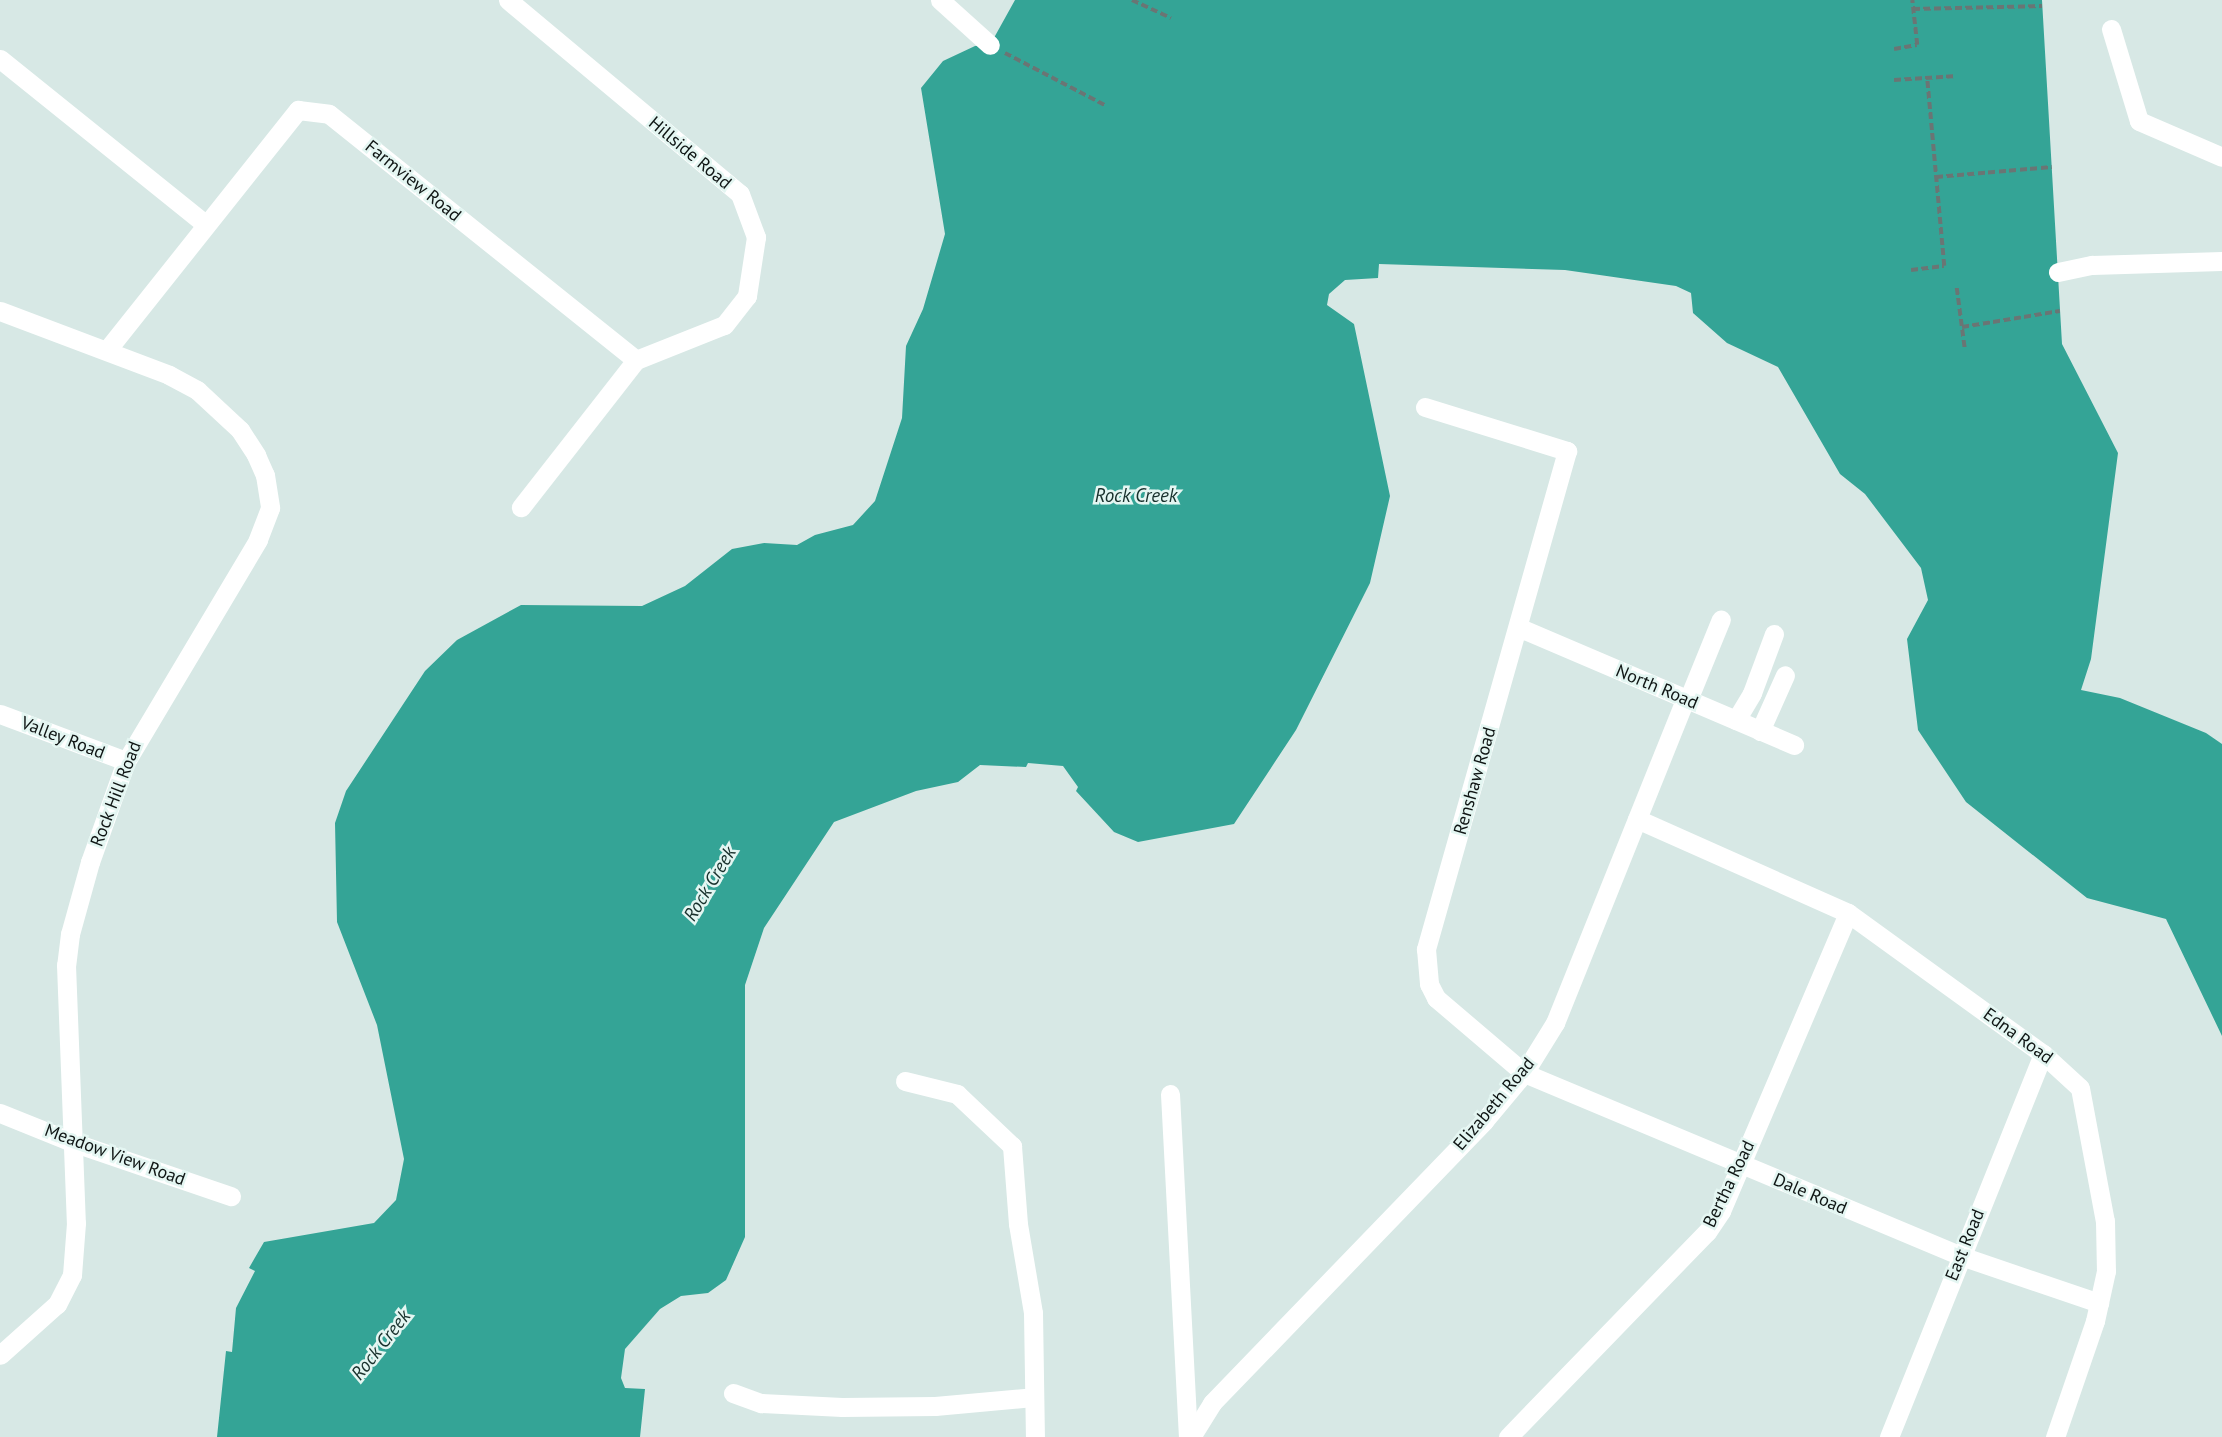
<!DOCTYPE html>
<html>
<head>
<meta charset="utf-8">
<style>
  body { margin:0 }
  #map { position:relative; width:2222px; height:1437px; overflow:hidden; background:#d7e8e5; font-family:"PT Sans",sans-serif }
  div>[style] { position:absolute }
  .water>* { inset:0; background:#34a496 }
  .path>* { height:3.5px; margin-top:-1.75px; transform-origin:0; background:repeating-linear-gradient(90deg,#6a7574 0 7px,transparent 0 10.5px) }
  .minor>* { height:19px; margin:-9.5px; padding:0 9.5px; transform-origin:9.5px; border-radius:9.5px; background:#fff }
  span { translate:-50% -50%; white-space:nowrap; text-align:center; line-height:1.15; -webkit-text-stroke:5px #e4f6f2; paint-order:stroke }
  .street-label { font-size:18px; color:#0f1514 }
  .water-label { font-size:19px; color:#18302c; font-style:italic }
</style>
</head>
<body>
<div id="map">
  <div class="water">
    <div style="clip-path:polygon(1015px 0,2042px 0,2062px 344px,2118px 453px,2091px 659px,2081px 690px,2120px 698px,2206px 733px,2222px 744px,2222px 1036px,2166px 919px,2087px 898px,1966px 802px,1918px 730px,1907px 639px,1928px 600px,1921px 568px,1865px 494px,1840px 474px,1778px 367px,1727px 343px,1693px 313px,1691px 293px,1676px 286px,1565px 270px,1379px 264px,1378px 278px,1345px 280px,1329px 294px,1327px 305px,1354px 324px,1390px 496px,1370px 583px,1296px 730px,1234px 824px,1138px 842px,1114px 832px,1076px 791px,1078px 787px,1063px 766px,1028px 763px,1026px 767px,980px 765px,958px 782px,916px 791px,834px 822px,764px 928px,745px 985px,745px 1237px,726px 1280px,708px 1293px,681px 1296px,660px 1309px,625px 1349px,621px 1378px,625px 1388px,645px 1389px,640px 1437px,217px 1437px,226px 1351px,232px 1352px,236px 1308px,255px 1271px,249px 1268px,264px 1242px,374px 1223px,396px 1200px,404px 1159px,377px 1025px,337px 922px,335px 823px,346px 791px,425px 671px,457px 640px,521px 605px,642px 606px,685px 586px,732px 549px,764px 543px,797px 545px,815px 535px,853px 525px,875px 501px,902px 418px,906px 346px,923px 309px,945px 234px,921px 88px,943px 61px,975px 46px,990px 45px)"></div>
  </div>
  <div class="path">
    <div style="left:1132px;top:0;width:43px;rotate:24.8deg"></div>
    <div style="left:1913px;top:9px;width:129px;rotate:-1.3deg"></div>
    <div style="left:1894px;top:49px;width:23px;rotate:-10deg"></div>
    <div style="left:1917px;top:45px;width:45px;rotate:-96.3deg"></div>
    <div style="left:1005px;top:53px;width:113px;rotate:27.5deg"></div>
    <div style="left:1894px;top:80px;width:63px;rotate:-3.6deg"></div>
    <div style="left:1936px;top:177px;width:116px;rotate:-4.9deg"></div>
    <div style="left:1911px;top:270px;width:33px;rotate:-7deg"></div>
    <div style="left:1944px;top:266px;width:189px;rotate:-95.2deg"></div>
    <div style="left:1957px;top:288px;width:62px;rotate:82.5deg"></div>
    <div style="left:1962px;top:327px;width:99px;rotate:-9.3deg"></div>
  </div>
  <div class="minor">
    <div style="left:508px;top:0;width:302px;rotate:39.9deg"></div>
    <div style="left:740px;top:194px;width:46px;rotate:69.6deg"></div>
    <div style="left:756px;top:237px;width:60px;rotate:98.7deg"></div>
    <div style="left:747px;top:296px;width:37px;rotate:128deg"></div>
    <div style="left:724px;top:325px;width:95px;rotate:158.3deg"></div>
    <div style="left:636px;top:360px;width:187px;rotate:128deg"></div>
    <div style="left:940px;top:0;width:67px;rotate:42deg"></div>
    <div style="left:2111px;top:29px;width:96px;rotate:73.1deg"></div>
    <div style="left:2139px;top:121px;width:90px;rotate:23.4deg"></div>
    <div style="left:0;top:59px;width:263px;rotate:38.8deg"></div>
    <div style="left:2058px;top:272px;width:35px;rotate:-12deg"></div>
    <div style="left:2092px;top:265px;width:130px;rotate:-1.8deg"></div>
    <div style="left:0;top:311px;width:181px;rotate:20.7deg"></div>
    <div style="left:169px;top:375px;width:32px;rotate:28deg"></div>
    <div style="left:197px;top:390px;width:59px;rotate:42.9deg"></div>
    <div style="left:240px;top:430px;width:30px;rotate:57deg"></div>
    <div style="left:256px;top:455px;width:22px;rotate:66deg"></div>
    <div style="left:265px;top:475px;width:33px;rotate:81deg"></div>
    <div style="left:270px;top:508px;width:34px;rotate:111deg"></div>
    <div style="left:258px;top:540px;width:257px;rotate:120.8deg"></div>
    <div style="left:126px;top:761px;width:107px;rotate:109.6deg"></div>
    <div style="left:90px;top:862px;width:75px;rotate:105.5deg"></div>
    <div style="left:70px;top:934px;width:31px;rotate:97deg"></div>
    <div style="left:66px;top:965px;width:258px;rotate:87.8deg"></div>
    <div style="left:76px;top:1223px;width:52px;rotate:94.4deg"></div>
    <div style="left:72px;top:1275px;width:33px;rotate:117deg"></div>
    <div style="left:57px;top:1304px;width:76px;rotate:138.2deg"></div>
    <div style="left:107px;top:350px;width:307px;rotate:-51.5deg"></div>
    <div style="left:298px;top:110px;width:31px;rotate:7deg"></div>
    <div style="left:329px;top:114px;width:393px;rotate:38.7deg"></div>
    <div style="left:1425px;top:407px;width:149px;rotate:17.2deg"></div>
    <div style="left:1567px;top:451px;width:518px;rotate:105.81deg"></div>
    <div style="left:1426px;top:949px;width:35px;rotate:85deg"></div>
    <div style="left:1429px;top:984px;width:16px;rotate:63deg"></div>
    <div style="left:1436px;top:998px;width:116px;rotate:40.4deg"></div>
    <div style="left:1524px;top:1073px;width:474px;rotate:22.7deg"></div>
    <div style="left:1961px;top:1256px;width:146px;rotate:18.8deg"></div>
    <div style="left:1520px;top:628px;width:298px;rotate:23.1deg"></div>
    <div style="left:1688px;top:700px;width:87px;rotate:-67.8deg"></div>
    <div style="left:0;top:714px;width:134px;rotate:20.5deg"></div>
    <div style="left:1736px;top:720px;width:31px;rotate:-59deg"></div>
    <div style="left:1752px;top:693px;width:63px;rotate:-69.6deg"></div>
    <div style="left:1760px;top:731px;width:61px;rotate:-65.9deg"></div>
    <div style="left:1637px;top:819px;width:231px;rotate:24deg"></div>
    <div style="left:1848px;top:913px;width:241px;rotate:35.9deg"></div>
    <div style="left:2043px;top:1054px;width:50px;rotate:42.6deg"></div>
    <div style="left:2080px;top:1088px;width:135px;rotate:79.4deg"></div>
    <div style="left:2105px;top:1221px;width:50px;rotate:88.9deg"></div>
    <div style="left:2106px;top:1271px;width:51px;rotate:102.4deg"></div>
    <div style="left:2095px;top:1321px;width:123px;rotate:109deg"></div>
    <div style="left:905px;top:1081px;width:54px;rotate:14deg"></div>
    <div style="left:957px;top:1094px;width:76px;rotate:43.4deg"></div>
    <div style="left:1012px;top:1146px;width:78px;rotate:85.6deg"></div>
    <div style="left:1018px;top:1224px;width:90px;rotate:80.4deg"></div>
    <div style="left:1033px;top:1313px;width:124px;rotate:89.1deg"></div>
    <div style="left:1170px;top:1094px;width:343px;rotate:87deg"></div>
    <div style="left:0;top:1113px;width:78px;rotate:21.9deg"></div>
    <div style="left:72px;top:1142px;width:168px;rotate:18.8deg"></div>
    <div style="left:733px;top:1393px;width:30px;rotate:20deg"></div>
    <div style="left:761px;top:1403px;width:81px;rotate:2.8deg"></div>
    <div style="left:842px;top:1407px;width:93px;rotate:-0.6deg"></div>
    <div style="left:935px;top:1406px;width:98px;rotate:-5.2deg"></div>
    <div style="left:1191px;top:1437px;width:40px;rotate:-58deg"></div>
    <div style="left:1212px;top:1403px;width:392px;rotate:-46deg"></div>
    <div style="left:1484px;top:1121px;width:62px;rotate:-50.2deg"></div>
    <div style="left:1524px;top:1073px;width:59px;rotate:-58.2deg"></div>
    <div style="left:1555px;top:1023px;width:349px;rotate:-68.1deg"></div>
    <div style="left:1508px;top:1437px;width:286px;rotate:-45.9deg"></div>
    <div style="left:1707px;top:1232px;width:25px;rotate:-56deg"></div>
    <div style="left:1721px;top:1211px;width:324px;rotate:-66.9deg"></div>
    <div style="left:1889px;top:1437px;width:413px;rotate:-68.1deg"></div>
  </div>
  <div class="street-label">
    <span style="left:690px;top:153px;rotate:40deg">Hillside Road</span>
    <span style="left:413px;top:181px;rotate:39deg">Farmview Road</span>
    <span style="left:1657px;top:687px;rotate:23deg">North Road</span>
    <span style="left:63px;top:738px;rotate:21deg">Valley Road</span>
    <span style="left:1475px;top:781px;rotate:-74deg">Renshaw Road</span>
    <span style="left:116px;top:794px;rotate:-69deg">Rock Hill Road</span>
    <span style="left:2018px;top:1036px;rotate:36deg">Edna Road</span>
    <span style="left:1494px;top:1104px;rotate:-50deg">Elizabeth Road</span>
    <span style="left:115px;top:1155px;rotate:20deg">Meadow View Road</span>
    <span style="left:1729px;top:1184px;rotate:-64deg">Bertha Road</span>
    <span style="left:1810px;top:1194px;rotate:23deg">Dale Road</span>
    <span style="left:1965px;top:1245px;rotate:-68deg">East Road</span>
  </div>
  <div class="water-label">
    <span style="left:1136px;top:496px">Rock Creek</span>
    <span style="left:710px;top:884px;rotate:-59deg">Rock Creek</span>
    <span style="left:381px;top:1345px;rotate:-52deg">Rock Creek</span>
  </div>
</div>
</body>
</html>
